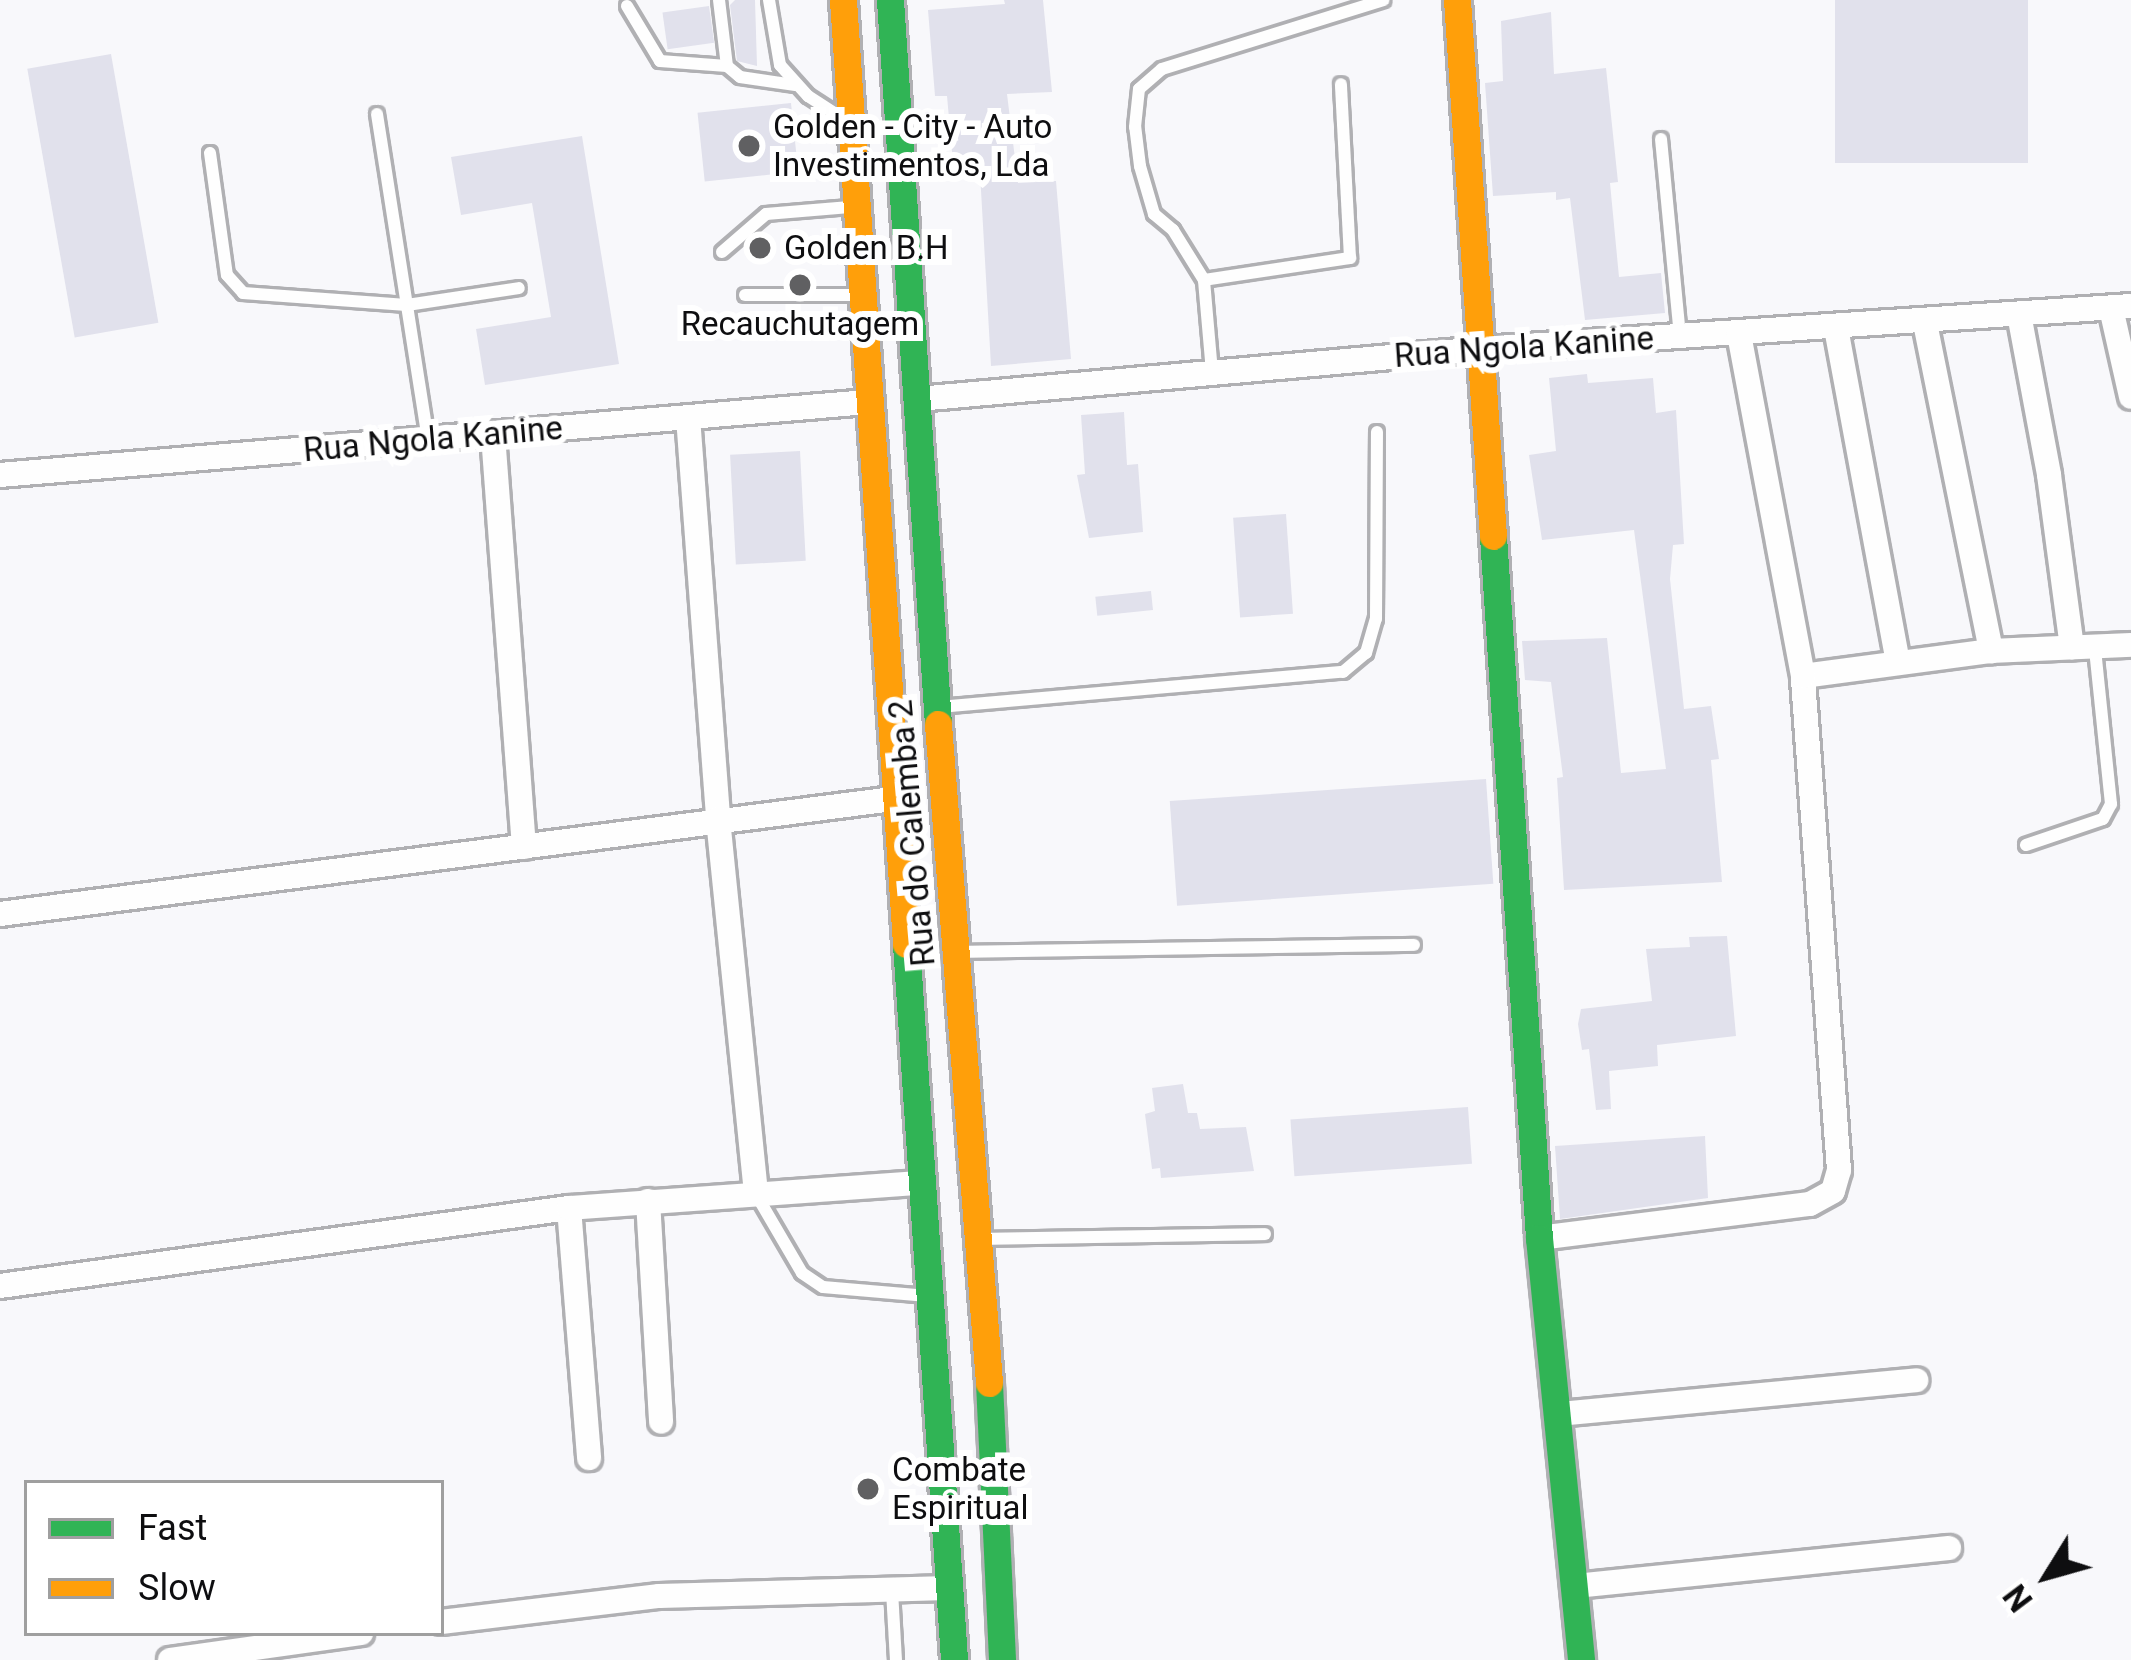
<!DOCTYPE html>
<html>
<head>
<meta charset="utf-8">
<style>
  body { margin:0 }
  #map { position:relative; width:2131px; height:1660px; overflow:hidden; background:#f8f8fb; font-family:Roboto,sans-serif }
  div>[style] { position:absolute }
  .building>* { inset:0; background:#e1e1ec; transform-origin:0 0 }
  .roads { filter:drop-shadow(3px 0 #b0b0b3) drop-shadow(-3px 0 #b0b0b3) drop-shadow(0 3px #b0b0b3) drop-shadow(0 -3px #b0b0b3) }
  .lane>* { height:12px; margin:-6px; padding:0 6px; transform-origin:6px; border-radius:6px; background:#fefefe }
  .street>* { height:24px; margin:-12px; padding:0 12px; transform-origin:12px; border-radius:12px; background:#fefefe }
  .fast>* { height:27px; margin:-13.5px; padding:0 13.5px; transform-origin:13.5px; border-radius:13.5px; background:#30b455 }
  .slow>* { height:27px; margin:-13.5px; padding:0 13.5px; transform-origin:13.5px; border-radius:13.5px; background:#ff9f0a }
  .dots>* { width:33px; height:33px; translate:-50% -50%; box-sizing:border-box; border:6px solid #fff; border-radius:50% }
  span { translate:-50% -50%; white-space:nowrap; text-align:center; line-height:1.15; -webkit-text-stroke:12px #fff; paint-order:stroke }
  .poi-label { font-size:33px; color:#0e0e10 }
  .left { translate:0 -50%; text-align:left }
  .street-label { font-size:33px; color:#0e0e10 }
  .legend { position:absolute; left:24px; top:1480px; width:420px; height:156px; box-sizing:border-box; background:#fff; border:3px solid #9f9f9f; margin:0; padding:15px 21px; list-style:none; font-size:36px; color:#0e0e10 }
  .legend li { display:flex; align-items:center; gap:24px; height:60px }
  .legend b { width:60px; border:3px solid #9f9f9f }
  .north { position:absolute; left:1987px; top:1516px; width:120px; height:120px; -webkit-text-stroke:9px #fff; paint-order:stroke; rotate:233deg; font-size:33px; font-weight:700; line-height:48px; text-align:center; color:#0e0e10 }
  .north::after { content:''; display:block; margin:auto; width:42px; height:54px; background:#0e0e10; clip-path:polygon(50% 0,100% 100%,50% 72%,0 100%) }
</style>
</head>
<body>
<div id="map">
  <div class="building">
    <div style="clip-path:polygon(735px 0,755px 0,757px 66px,737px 61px,730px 5px)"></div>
    <div style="clip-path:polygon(1004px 0,1043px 0,1052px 92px,1007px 94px,1018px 183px,1056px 181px,1071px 359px,991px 366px,980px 173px,954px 174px,947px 96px,935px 96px,928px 10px,1005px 4px)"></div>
    <div style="left:1835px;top:0;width:193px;height:163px"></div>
    <div style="left:709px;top:6px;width:37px;height:47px;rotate:82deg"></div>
    <div style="clip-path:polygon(1551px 12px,1554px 74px,1606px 68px,1618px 182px,1610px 183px,1619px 277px,1661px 273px,1665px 313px,1585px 320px,1570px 198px,1556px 200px,1556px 192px,1493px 196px,1485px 83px,1503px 81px,1501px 21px)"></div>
    <div style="left:111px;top:54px;width:273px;height:85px;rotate:80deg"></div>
    <div style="left:791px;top:103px;width:69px;height:94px;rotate:84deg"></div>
    <div style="clip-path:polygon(582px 136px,619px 364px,485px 385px,476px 329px,551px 317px,532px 203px,461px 215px,451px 157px)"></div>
    <div style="clip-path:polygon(1587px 374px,1588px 383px,1653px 378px,1656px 413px,1676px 410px,1684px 544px,1673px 545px,1670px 579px,1684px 709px,1711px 706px,1719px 759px,1711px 760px,1722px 882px,1564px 890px,1557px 778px,1563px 777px,1551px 682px,1525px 680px,1522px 641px,1607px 638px,1621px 773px,1666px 769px,1634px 530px,1542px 540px,1529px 455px,1556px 451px,1549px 378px)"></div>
    <div style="clip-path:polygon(1124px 412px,1127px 465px,1138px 464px,1143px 532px,1089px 538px,1077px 475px,1085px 474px,1081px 415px)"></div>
    <div style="left:800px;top:451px;width:110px;height:70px;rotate:87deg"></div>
    <div style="left:1286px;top:514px;width:100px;height:53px;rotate:86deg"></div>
    <div style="left:1151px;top:591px;width:19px;height:56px;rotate:84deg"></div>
    <div style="left:1486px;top:779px;width:105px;height:317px;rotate:86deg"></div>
    <div style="clip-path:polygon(1727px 936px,1736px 1036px,1657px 1045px,1658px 1066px,1609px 1071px,1611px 1109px,1596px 1110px,1589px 1049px,1582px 1050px,1578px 1024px,1581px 1009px,1652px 1001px,1646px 949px,1690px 947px,1689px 937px)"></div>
    <div style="clip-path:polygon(1183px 1084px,1188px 1113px,1197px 1113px,1200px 1129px,1246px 1127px,1254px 1171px,1161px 1178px,1160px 1168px,1152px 1169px,1145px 1114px,1155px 1111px,1152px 1088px)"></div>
    <div style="left:1468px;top:1107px;width:57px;height:178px;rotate:86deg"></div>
    <div style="clip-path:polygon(1705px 1136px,1708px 1198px,1560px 1219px,1555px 1146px)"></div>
  </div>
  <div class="roads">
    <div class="lane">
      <div style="left:719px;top:0;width:66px;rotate:83.1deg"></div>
      <div style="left:727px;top:66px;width:17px;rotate:40deg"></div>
      <div style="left:740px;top:77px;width:56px;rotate:8.3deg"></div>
      <div style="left:769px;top:0;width:66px;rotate:80.4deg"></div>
      <div style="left:780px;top:65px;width:42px;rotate:47.9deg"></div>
      <div style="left:808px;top:96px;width:40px;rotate:32.9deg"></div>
      <div style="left:627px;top:6px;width:64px;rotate:59deg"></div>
      <div style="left:660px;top:61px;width:67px;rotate:4.3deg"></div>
      <div style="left:377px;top:114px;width:329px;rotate:81.1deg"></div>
      <div style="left:1661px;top:139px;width:197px;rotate:84.5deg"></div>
      <div style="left:210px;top:153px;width:123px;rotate:82.1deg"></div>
      <div style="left:227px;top:275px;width:24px;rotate:48deg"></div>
      <div style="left:243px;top:293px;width:164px;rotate:4.2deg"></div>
      <div style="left:407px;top:305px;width:113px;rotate:-8.6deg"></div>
      <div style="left:722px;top:252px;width:58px;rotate:-40.8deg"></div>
      <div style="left:766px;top:214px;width:84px;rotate:-4.8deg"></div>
      <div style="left:1204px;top:280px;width:148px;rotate:-8.6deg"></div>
      <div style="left:1350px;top:258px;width:174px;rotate:-93deg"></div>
      <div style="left:745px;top:295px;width:112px"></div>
      <div style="left:1212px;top:372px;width:92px;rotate:-95deg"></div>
      <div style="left:1204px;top:280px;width:59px;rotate:-121.8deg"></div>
      <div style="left:1173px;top:230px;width:25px;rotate:-140deg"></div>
      <div style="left:1154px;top:214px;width:50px;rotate:-106.3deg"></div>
      <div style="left:1140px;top:166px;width:39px;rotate:-97deg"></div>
      <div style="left:1135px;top:127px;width:38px;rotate:-84deg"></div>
      <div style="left:1139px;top:89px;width:30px;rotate:-41deg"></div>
      <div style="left:1162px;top:69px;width:232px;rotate:-17.3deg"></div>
      <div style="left:939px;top:707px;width:406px;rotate:-5deg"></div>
      <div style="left:1343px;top:672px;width:30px;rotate:-40deg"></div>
      <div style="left:1366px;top:653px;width:35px;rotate:-74deg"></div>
      <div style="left:1376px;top:619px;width:187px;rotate:-89.7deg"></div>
      <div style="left:2026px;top:845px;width:81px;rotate:-18.7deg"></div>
      <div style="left:2103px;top:819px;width:17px;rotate:-62deg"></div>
      <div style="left:2111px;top:804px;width:157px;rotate:-95.9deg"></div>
      <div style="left:959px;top:952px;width:455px;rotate:-0.9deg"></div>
      <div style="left:757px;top:1196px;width:89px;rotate:59.7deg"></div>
      <div style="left:802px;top:1273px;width:25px;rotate:34deg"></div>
      <div style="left:823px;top:1287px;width:105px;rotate:4.9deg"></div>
      <div style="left:983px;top:1239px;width:282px;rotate:-1deg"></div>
      <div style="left:892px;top:1591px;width:69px;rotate:86.7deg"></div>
    </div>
    <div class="street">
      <div style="left:2111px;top:308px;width:91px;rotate:77.3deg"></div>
      <div style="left:2019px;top:314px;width:164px;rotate:79.4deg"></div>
      <div style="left:2049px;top:475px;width:174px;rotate:82.4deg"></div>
      <div style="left:1925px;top:323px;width:335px;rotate:78.6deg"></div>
      <div style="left:1836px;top:328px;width:339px;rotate:79.5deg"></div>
      <div style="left:918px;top:399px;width:566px;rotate:-5.07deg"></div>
      <div style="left:1482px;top:349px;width:650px;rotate:-3.79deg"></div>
      <div style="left:688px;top:417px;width:403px;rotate:85.7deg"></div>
      <div style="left:718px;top:819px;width:376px;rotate:84.2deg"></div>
      <div style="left:493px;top:435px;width:413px;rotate:85.7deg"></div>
      <div style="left:0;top:475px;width:870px;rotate:-4.81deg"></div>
      <div style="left:1803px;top:676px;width:190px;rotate:-7.6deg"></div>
      <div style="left:1991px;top:651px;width:140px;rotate:-2.5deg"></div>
      <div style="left:0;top:914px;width:900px;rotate:-7.34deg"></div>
      <div style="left:648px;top:1201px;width:221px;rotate:86.6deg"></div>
      <div style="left:569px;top:1208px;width:251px;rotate:85.4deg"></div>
      <div style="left:1539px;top:1238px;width:273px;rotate:-7.2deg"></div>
      <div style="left:1810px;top:1204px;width:26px;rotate:-29deg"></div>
      <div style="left:1833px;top:1191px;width:22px;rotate:-74deg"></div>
      <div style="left:1839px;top:1170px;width:495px;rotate:-94.2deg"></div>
      <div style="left:1803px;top:676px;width:349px;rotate:-100.6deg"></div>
      <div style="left:0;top:1286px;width:574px;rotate:-7.81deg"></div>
      <div style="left:569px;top:1208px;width:353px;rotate:-4.1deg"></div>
      <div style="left:1559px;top:1414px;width:359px;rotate:-5.4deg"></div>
      <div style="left:1575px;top:1586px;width:376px;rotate:-5.8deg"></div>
      <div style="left:441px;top:1622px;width:220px;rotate:-6.8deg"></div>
      <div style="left:659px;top:1596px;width:288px;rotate:-1.6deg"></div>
      <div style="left:170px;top:1660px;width:193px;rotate:-8deg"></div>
    </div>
    <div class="fast">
      <div style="left:890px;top:0;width:726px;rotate:86.21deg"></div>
      <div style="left:1493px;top:536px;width:704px;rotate:86.25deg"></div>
      <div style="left:1539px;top:1238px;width:424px;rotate:84.3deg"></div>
      <div style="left:906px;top:944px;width:718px;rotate:86.16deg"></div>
      <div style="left:989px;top:1383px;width:277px;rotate:87.3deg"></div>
    </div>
    <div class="slow">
      <div style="left:843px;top:0;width:946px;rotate:86.18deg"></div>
      <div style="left:1457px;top:0;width:537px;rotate:86.16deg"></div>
      <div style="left:938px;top:724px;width:661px;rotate:85.57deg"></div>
    </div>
  </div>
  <div class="dots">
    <div style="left:749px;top:146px;background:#606062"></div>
    <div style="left:760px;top:248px;background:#606062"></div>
    <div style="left:800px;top:285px;background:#606062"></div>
    <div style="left:868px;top:1489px;background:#606062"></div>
  </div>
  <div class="poi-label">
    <span class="left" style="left:773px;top:146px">Golden - City - Auto<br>Investimentos, Lda</span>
    <span class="left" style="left:784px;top:248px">Golden B.H</span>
    <span style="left:800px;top:324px">Recauchutagem</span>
    <span class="left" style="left:892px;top:1489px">Combate<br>Espiritual</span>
  </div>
  <div class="street-label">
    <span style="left:1524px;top:347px;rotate:-4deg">Rua Ngola Kanine</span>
    <span style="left:433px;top:439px;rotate:-5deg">Rua Ngola Kanine</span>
    <span style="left:912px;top:833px;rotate:-95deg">Rua do Calemba 2</span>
  </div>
  <ul class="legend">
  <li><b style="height:15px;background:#30b455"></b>Fast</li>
  <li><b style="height:15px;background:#ff9f0a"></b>Slow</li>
  </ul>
  <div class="north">N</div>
</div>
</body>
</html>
